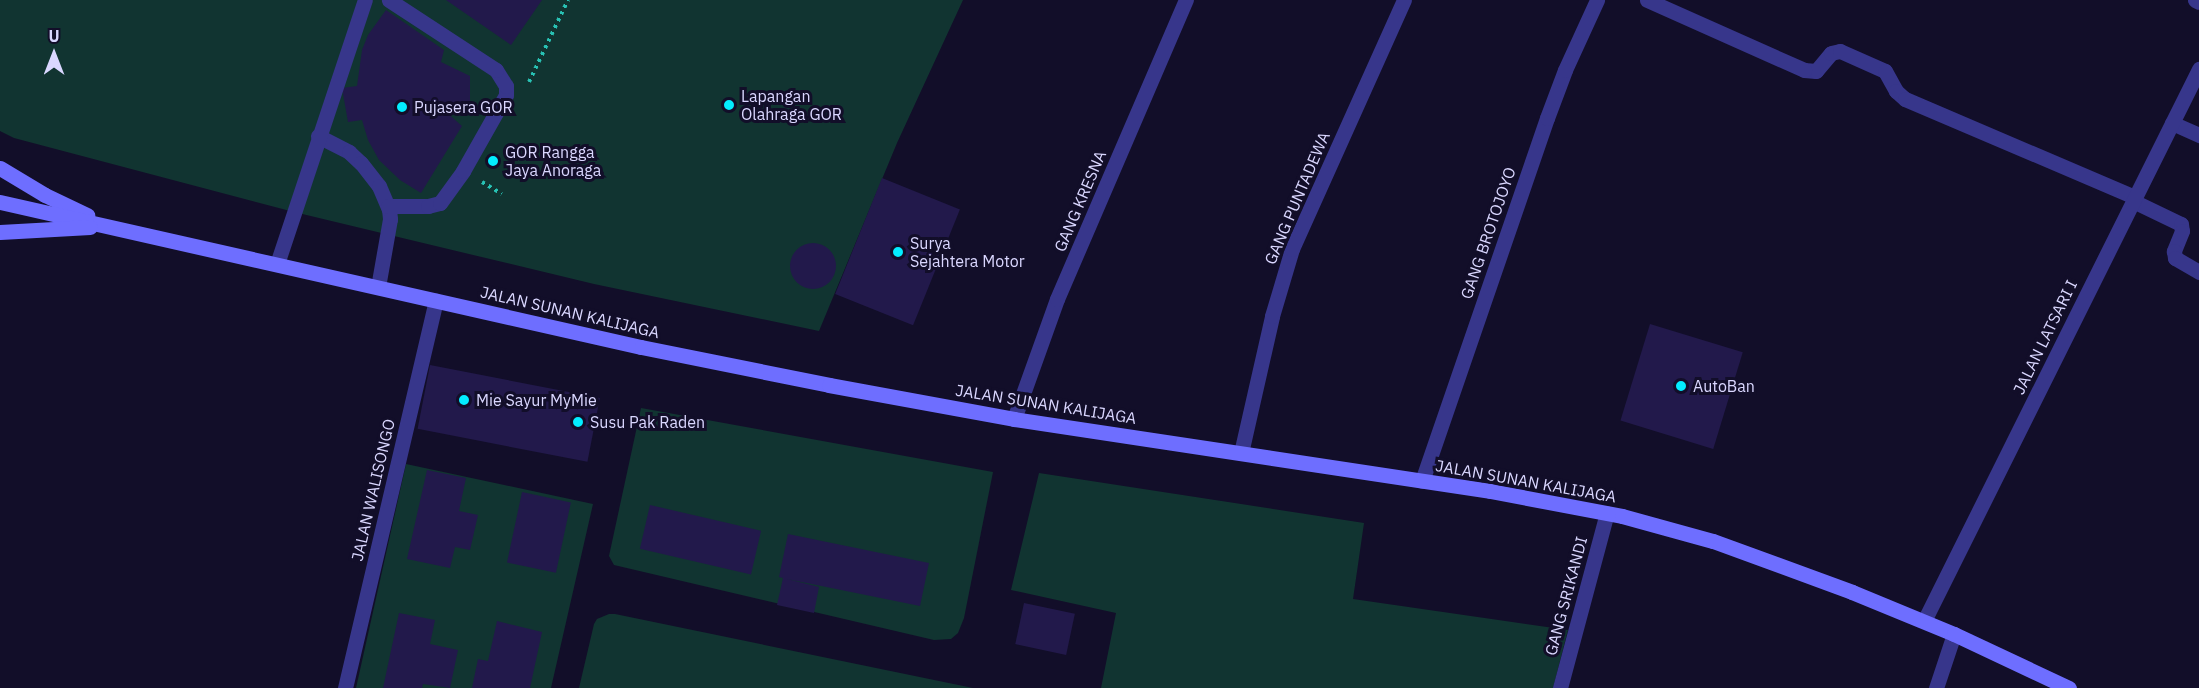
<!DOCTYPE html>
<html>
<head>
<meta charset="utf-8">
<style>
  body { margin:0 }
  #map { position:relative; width:2199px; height:688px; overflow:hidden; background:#120e29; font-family:"IBM Plex Sans",sans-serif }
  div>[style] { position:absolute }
  .green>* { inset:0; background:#113431 }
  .building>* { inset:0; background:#22194b; transform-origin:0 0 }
  .round { border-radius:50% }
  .path>* { height:4px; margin-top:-2px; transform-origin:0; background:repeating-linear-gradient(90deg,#28c2b4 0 3px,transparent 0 7.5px) }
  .lane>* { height:15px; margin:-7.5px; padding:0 7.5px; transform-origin:7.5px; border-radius:7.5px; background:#37368b }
  .street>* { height:15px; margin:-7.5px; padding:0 7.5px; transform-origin:7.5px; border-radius:7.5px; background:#37368b }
  .secondary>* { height:15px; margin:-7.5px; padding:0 7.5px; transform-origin:7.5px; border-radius:7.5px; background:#6e6eff }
  .dots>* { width:16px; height:16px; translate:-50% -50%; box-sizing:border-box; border:3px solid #120e29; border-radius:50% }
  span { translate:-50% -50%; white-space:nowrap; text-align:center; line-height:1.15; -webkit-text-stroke:6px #120e29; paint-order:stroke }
  .poi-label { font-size:16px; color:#dad7ff }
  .left { translate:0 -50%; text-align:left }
  .street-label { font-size:16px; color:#dad7ff }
  .north { position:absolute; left:24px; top:24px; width:60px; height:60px; -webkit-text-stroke:4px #120e29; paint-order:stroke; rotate:0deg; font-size:16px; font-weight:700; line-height:24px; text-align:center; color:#dad7ff }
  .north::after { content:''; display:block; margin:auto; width:21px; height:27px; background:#dad7ff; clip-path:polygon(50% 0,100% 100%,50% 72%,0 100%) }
</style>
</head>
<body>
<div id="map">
  <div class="green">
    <div style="clip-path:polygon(0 0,963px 0,897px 143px,819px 331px,594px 284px,294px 212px,14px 138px,0 131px)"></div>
    <div style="clip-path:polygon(641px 408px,993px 472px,964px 618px,958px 633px,951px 639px,934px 640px,614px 565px,609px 556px)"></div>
    <div style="clip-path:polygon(406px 464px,593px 504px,551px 688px,356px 688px)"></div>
    <div style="clip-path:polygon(1039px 473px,1364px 523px,1353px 599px,1568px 630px,1553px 688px,1101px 688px,1116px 613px,1011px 590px)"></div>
    <div style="clip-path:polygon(609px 614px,615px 614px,973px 688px,579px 688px,594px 624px,597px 619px)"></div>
  </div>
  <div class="building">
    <div style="clip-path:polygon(446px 0,542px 0,511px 45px)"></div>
    <div style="clip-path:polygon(386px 10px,444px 50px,441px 62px,470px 76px,470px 101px,446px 112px,462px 126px,421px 193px,400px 180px,379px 160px,368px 140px,362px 120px,348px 122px,342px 88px,357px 86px,362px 50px,368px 35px)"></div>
    <div style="left:882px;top:178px;width:84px;height:125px;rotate:22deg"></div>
    <div class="round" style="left:790px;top:243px;width:46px;height:46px"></div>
    <div style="left:1650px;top:324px;width:97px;height:101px;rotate:17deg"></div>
    <div style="left:430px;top:365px;width:173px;height:65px;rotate:11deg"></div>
    <div style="clip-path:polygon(427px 470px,466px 478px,459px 511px,478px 515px,470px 550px,455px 547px,450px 568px,407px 559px)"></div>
    <div style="left:522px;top:492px;width:50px;height:72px;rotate:12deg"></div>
    <div style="left:650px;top:505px;width:114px;height:45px;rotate:13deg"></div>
    <div style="clip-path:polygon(788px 534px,929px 563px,920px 606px,787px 579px,819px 587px,814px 613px,777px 605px,783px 578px,779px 577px)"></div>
    <div style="left:1024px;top:603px;width:52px;height:42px;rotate:12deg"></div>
    <div style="clip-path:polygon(399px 613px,435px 620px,430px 644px,458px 650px,450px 688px,423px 684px,422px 688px,383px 688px)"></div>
    <div style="clip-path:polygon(497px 621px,542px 632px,530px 688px,472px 688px,478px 659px,488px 661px)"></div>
  </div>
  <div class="path">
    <div style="left:529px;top:82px;width:91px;rotate:-64.6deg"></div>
    <div style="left:482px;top:182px;width:23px;rotate:31deg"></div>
  </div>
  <div class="lane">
    <div style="left:2195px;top:0;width:4px;rotate:27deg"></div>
    <div style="left:1804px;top:70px;width:12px;rotate:5deg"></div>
    <div style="left:1816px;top:71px;width:23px;rotate:-50deg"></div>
    <div style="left:1831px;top:53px;width:9px;rotate:-13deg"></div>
    <div style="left:1840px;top:51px;width:49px;rotate:24deg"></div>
    <div style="left:1885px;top:71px;width:23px;rotate:61deg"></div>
    <div style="left:1896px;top:91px;width:12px;rotate:42deg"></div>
    <div style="left:2172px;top:123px;width:30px;rotate:24deg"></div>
    <div style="left:318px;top:136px;width:35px;rotate:27deg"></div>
    <div style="left:349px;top:152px;width:16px;rotate:43deg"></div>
    <div style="left:361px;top:163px;width:29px;rotate:52deg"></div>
    <div style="left:379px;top:186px;width:25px;rotate:67deg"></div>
    <div style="left:389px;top:209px;width:10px;rotate:84deg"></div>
    <div style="left:390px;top:219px;width:69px;rotate:100deg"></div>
    <div style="left:2133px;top:201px;width:53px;rotate:25.6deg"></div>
    <div style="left:2181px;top:224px;width:7px;rotate:82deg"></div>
    <div style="left:2182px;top:231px;width:22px;rotate:112deg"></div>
    <div style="left:2174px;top:251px;width:7px;rotate:82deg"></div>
    <div style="left:2175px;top:258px;width:28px;rotate:30deg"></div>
    <div style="left:388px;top:206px;width:40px"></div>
    <div style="left:428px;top:206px;width:12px;rotate:-14deg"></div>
    <div style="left:440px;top:203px;width:39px;rotate:-54deg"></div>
    <div style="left:463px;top:171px;width:87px;rotate:-60.5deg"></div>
    <div style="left:506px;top:95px;width:9px;rotate:-90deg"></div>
    <div style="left:506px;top:86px;width:19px;rotate:-122deg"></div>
    <div style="left:496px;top:70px;width:128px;rotate:-146.8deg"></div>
    <div style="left:277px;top:264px;width:278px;rotate:-71.6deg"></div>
  </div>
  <div class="street">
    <div style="left:1647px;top:0;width:172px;rotate:24deg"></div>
    <div style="left:1905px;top:99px;width:250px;rotate:23.1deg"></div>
    <div style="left:1014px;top:419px;width:127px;rotate:-70.3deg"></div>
    <div style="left:1057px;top:299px;width:326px;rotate:-66.7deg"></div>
    <div style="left:1241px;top:453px;width:140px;rotate:-77.2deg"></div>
    <div style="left:1272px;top:316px;width:70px;rotate:-73.4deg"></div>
    <div style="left:1292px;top:249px;width:273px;rotate:-65.8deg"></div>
    <div style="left:1422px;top:481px;width:384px;rotate:-71deg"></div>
    <div style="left:1547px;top:118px;width:51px;rotate:-69.4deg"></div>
    <div style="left:1565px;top:70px;width:77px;rotate:-65.4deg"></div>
    <div style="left:1924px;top:621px;width:617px;rotate:-63.52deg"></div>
    <div style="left:345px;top:688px;width:398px;rotate:-76.8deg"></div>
    <div style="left:1560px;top:688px;width:181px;rotate:-75deg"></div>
    <div style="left:1936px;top:688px;width:57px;rotate:-71.6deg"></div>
  </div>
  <div class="secondary">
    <div style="left:0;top:168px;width:52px;rotate:31deg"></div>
    <div style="left:45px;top:195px;width:47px;rotate:25.5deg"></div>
    <div style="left:0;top:202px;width:657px;rotate:12.75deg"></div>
    <div style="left:641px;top:347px;width:192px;rotate:11.4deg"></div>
    <div style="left:829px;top:385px;width:188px;rotate:10.4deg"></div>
    <div style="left:1014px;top:419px;width:481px;rotate:8.6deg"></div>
    <div style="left:1490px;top:491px;width:134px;rotate:10.7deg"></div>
    <div style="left:1622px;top:516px;width:94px;rotate:15.4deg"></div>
    <div style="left:1713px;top:541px;width:148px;rotate:20.1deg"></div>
    <div style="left:1852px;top:592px;width:110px;rotate:22.4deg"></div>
    <div style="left:1954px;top:634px;width:127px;rotate:25.2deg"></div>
    <div style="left:0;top:232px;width:90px;rotate:-3.2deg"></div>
  </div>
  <div class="dots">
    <div style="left:729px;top:105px;background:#03edff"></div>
    <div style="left:402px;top:107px;background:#03edff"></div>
    <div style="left:493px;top:161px;background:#03edff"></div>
    <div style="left:898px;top:252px;background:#03edff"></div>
    <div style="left:1681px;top:386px;background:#03edff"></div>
    <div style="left:464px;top:400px;background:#03edff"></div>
    <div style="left:578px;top:422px;background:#03edff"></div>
  </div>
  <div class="poi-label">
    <span class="left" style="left:741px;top:105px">Lapangan<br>Olahraga GOR</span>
    <span class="left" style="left:414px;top:107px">Pujasera GOR</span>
    <span class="left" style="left:505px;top:161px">GOR Rangga<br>Jaya Anoraga</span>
    <span class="left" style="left:910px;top:252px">Surya<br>Sejahtera Motor</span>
    <span class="left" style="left:1693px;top:386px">AutoBan</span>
    <span class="left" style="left:476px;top:400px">Mie Sayur MyMie</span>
    <span class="left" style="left:590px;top:422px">Susu Pak Raden</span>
  </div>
  <div class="street-label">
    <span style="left:1297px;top:198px;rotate:-67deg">GANG PUNTADEWA</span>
    <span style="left:1080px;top:201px;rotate:-67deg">GANG KRESNA</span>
    <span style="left:1488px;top:233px;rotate:-71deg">GANG BROTOJOYO</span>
    <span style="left:570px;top:312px;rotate:13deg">JALAN SUNAN KALIJAGA</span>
    <span style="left:2045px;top:337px;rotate:-64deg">JALAN LATSARI I</span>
    <span style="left:1046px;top:404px;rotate:9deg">JALAN SUNAN KALIJAGA</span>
    <span style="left:1526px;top:481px;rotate:10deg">JALAN SUNAN KALIJAGA</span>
    <span style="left:373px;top:490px;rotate:-77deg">JALAN WALISONGO</span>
    <span style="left:1566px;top:596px;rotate:-75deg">GANG SRIKANDI</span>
  </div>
  <div class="north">U</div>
</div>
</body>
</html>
